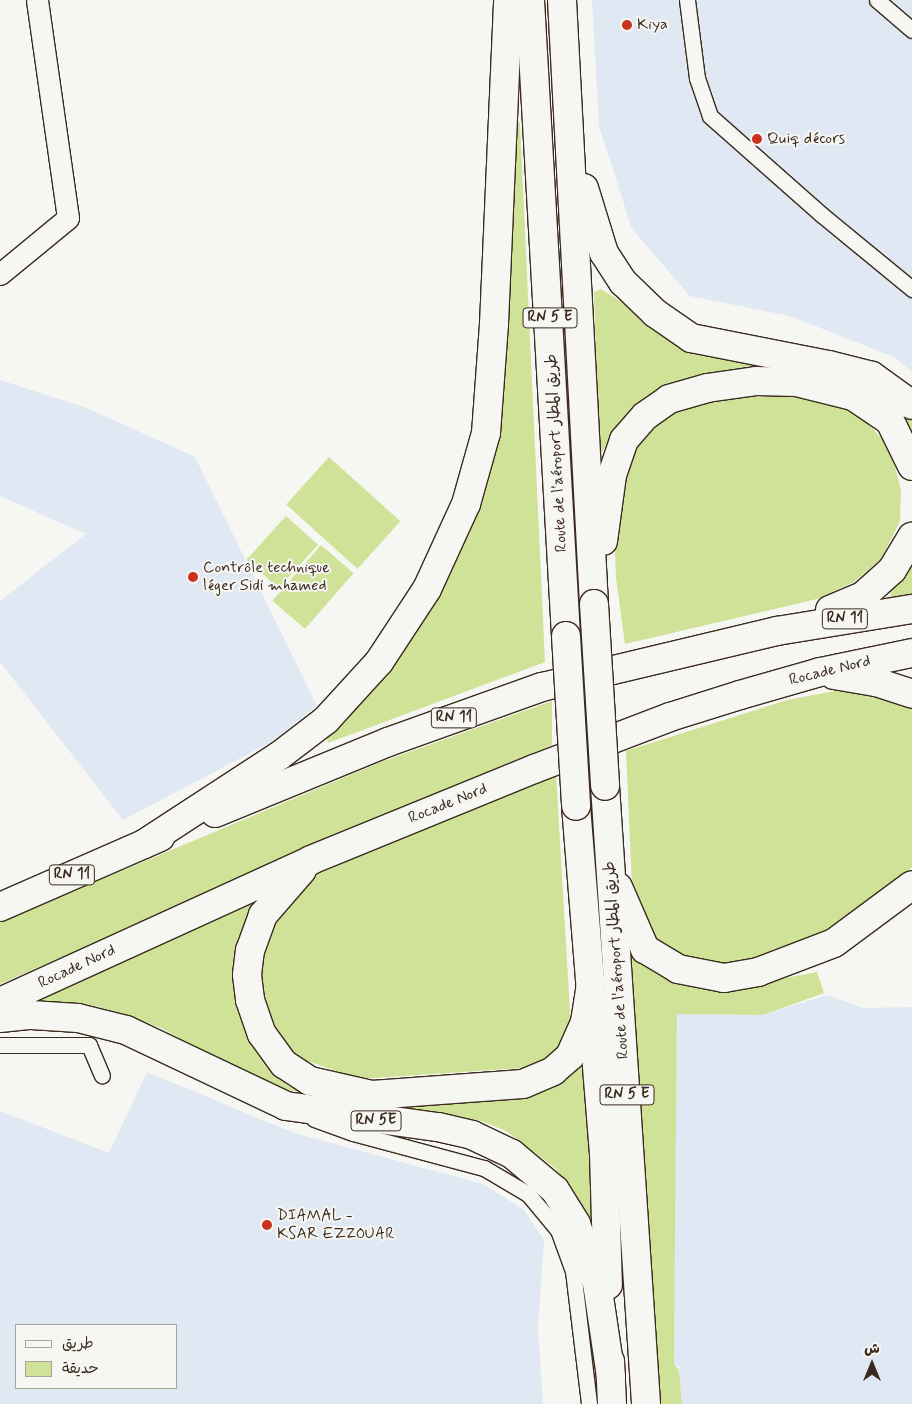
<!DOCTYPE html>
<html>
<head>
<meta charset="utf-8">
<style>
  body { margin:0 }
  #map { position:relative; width:912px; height:1404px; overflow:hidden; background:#f6f6f2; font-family:Mynerve,"Playpen Sans Arabic",sans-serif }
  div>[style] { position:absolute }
  .built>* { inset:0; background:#e0e8f3 }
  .green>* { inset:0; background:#cfe297; transform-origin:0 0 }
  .roads { filter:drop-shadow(1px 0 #3b2a1e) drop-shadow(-1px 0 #3b2a1e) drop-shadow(0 1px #3b2a1e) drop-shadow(0 -1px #3b2a1e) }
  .street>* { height:15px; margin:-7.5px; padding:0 7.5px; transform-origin:7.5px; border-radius:7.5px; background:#f6f6f2 }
  .secondary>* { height:21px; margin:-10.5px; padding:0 10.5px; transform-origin:10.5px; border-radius:10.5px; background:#f6f6f2 }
  .highway>* { height:28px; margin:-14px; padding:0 14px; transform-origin:14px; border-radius:14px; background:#f6f6f2 }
  .bridges { filter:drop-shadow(1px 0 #3b2a1e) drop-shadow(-1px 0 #3b2a1e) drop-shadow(0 1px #3b2a1e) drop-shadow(0 -1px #3b2a1e) }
  .highway-bridge>* { height:28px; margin:-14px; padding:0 14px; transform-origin:14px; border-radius:14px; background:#f6f6f2 }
  .dots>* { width:14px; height:14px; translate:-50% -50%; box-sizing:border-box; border:2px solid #f6f6f2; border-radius:50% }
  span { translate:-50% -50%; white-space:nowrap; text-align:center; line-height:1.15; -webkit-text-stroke:4px #f6f6f2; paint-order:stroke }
  .shield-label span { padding:1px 4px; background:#f6f6f2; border:1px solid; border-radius:4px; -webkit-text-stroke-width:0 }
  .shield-label { font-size:15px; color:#3b2a1e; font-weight:700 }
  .poi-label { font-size:16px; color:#3b2a1e }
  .left { translate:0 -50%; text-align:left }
  .street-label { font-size:16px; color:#3b2a1e }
  .legend { position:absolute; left:15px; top:1324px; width:162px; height:65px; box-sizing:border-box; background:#f6f6f2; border:1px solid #aba49d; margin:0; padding:6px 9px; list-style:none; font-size:15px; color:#3b2a1e }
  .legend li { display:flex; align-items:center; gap:10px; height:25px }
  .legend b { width:25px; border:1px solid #aba49d }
  .north { position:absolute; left:847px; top:1339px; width:50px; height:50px; -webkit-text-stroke:4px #f6f6f2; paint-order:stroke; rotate:0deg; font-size:14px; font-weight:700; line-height:20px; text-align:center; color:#3b2a1e }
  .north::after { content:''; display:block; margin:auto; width:18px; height:22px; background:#3b2a1e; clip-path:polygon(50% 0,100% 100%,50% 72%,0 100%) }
</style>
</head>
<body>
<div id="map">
  <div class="built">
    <div style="clip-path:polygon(592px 0,912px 0,912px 372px,896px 358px,790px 316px,690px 296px,632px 229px,599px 126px)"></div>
    <div style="clip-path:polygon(0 380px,87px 408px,195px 457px,317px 706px,271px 742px,123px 820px,0 662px,0 601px,86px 534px,0 496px)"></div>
    <div style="clip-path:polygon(827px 995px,863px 1008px,912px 1007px,912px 1404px,682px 1404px,679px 1366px,674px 1364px,677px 1014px,763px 1015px)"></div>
    <div style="clip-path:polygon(evenodd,147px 1072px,294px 1133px,483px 1184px,524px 1210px,544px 1240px,538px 1328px,543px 1404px,0 1404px,0 1111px,109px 1153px,147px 1072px,16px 1325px,176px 1325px,176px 1388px,16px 1388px,16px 1325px)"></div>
  </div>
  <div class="green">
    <div style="clip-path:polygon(515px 117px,520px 123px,545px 662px,328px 743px,325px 731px,457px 552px)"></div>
    <div style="clip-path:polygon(601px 289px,689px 345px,718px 353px,834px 372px,888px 396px,912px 415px,912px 446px,897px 420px,879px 402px,850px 386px,823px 377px,751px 371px,698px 379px,667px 388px,631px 410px,599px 456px,594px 292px)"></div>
    <div style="clip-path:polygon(803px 396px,831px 400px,868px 424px,890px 447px,901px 490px,900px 521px,882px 558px,854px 582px,817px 599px,625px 644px,616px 578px,614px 518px,636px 442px,670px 413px,720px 397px)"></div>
    <div style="left:329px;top:457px;width:96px;height:64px;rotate:42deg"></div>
    <div style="left:286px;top:516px;width:43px;height:59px;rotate:42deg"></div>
    <div style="left:321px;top:545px;width:43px;height:74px;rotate:41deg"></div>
    <div style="clip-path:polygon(912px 560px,912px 596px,889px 598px,893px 587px)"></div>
    <div style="clip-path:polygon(840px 690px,873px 693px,906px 701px,912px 707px,912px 867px,857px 916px,762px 958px,711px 966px,677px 959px,650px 939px,632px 886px,626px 751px,787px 700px)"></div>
    <div style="clip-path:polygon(552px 701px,552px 745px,0 984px,0 922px,381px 762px)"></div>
    <div style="clip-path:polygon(556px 773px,571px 1029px,563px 1044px,548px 1058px,521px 1068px,359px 1079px,302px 1059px,289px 1048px,270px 1024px,260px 999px,256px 957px,266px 929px,306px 879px)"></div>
    <div style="clip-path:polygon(271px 889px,250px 915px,274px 1073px,288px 1086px,327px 1096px,477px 1097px,583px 1045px,593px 1232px,572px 1190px,555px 1168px,506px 1131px,482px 1121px,410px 1109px,349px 1104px,281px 1088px,250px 1076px,161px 1028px,128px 1015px,95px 1006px,24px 1001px)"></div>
    <div style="clip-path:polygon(630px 949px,649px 968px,669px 981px,694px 987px,728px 989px,817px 972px,824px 993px,763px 1015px,677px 1014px,674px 1364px,679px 1370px,682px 1404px,659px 1404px)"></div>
  </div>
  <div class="roads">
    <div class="street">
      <div style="left:687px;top:0;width:79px;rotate:82.7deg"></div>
      <div style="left:697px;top:78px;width:40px;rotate:71.1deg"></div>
      <div style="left:710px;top:116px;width:149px;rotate:41.5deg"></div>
      <div style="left:822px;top:215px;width:117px;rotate:39.4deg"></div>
      <div style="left:877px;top:0;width:46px;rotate:40.6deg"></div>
      <div style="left:0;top:1045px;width:89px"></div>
      <div style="left:89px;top:1045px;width:33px;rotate:67deg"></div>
      <div style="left:314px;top:1119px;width:41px;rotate:19.7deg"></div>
      <div style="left:353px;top:1133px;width:136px;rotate:15deg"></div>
      <div style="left:484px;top:1168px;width:51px;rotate:30.6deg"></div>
      <div style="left:528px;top:1194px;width:47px;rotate:50.2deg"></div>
      <div style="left:558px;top:1230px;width:44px;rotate:69.9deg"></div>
      <div style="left:573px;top:1271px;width:134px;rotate:83.1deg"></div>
    </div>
    <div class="secondary">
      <div style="left:0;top:274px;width:88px;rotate:-39.5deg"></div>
      <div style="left:68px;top:218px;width:220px;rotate:-98.1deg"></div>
    </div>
    <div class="highway">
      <div style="left:530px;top:0;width:637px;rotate:86.76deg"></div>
      <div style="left:562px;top:0;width:605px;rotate:86.97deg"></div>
      <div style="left:584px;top:188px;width:68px;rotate:72.9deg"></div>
      <div style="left:604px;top:253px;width:35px;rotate:57deg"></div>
      <div style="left:623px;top:282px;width:45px;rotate:44.1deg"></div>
      <div style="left:655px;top:313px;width:44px;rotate:34.8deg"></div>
      <div style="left:691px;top:338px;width:141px;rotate:11.1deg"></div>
      <div style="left:829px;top:365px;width:44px;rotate:14.3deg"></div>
      <div style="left:872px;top:376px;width:49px;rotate:35.9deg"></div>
      <div style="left:603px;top:541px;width:67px;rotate:-82.2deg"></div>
      <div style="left:612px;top:475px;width:37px;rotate:-71deg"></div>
      <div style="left:624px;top:440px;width:32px;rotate:-49deg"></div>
      <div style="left:645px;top:416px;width:29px;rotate:-35deg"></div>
      <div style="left:669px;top:399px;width:40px;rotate:-16deg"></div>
      <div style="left:707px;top:388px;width:49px;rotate:-8.1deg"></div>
      <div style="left:756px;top:381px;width:40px;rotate:1.4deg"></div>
      <div style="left:796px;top:382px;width:59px;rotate:13.8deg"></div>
      <div style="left:853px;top:396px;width:45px;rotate:34deg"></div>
      <div style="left:890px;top:421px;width:50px;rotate:63.9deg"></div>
      <div style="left:830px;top:610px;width:36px;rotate:-23deg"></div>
      <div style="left:863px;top:596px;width:39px;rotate:-42deg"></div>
      <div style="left:892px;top:570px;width:39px;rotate:-59deg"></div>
      <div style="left:834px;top:675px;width:43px;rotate:9.5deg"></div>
      <div style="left:876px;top:682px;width:38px;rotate:18deg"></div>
      <div style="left:605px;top:786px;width:619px;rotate:86.2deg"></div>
      <div style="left:576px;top:806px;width:349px;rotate:85.4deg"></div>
      <div style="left:604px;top:1154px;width:131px;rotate:88.3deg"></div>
      <div style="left:215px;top:813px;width:187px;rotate:-22.3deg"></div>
      <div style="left:388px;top:742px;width:164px;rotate:-19.7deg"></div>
      <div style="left:542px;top:687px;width:242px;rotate:-13.4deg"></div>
      <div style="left:777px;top:631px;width:137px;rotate:-9.3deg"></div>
      <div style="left:144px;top:844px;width:161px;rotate:-33.1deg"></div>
      <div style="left:279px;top:756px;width:59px;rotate:-37.5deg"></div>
      <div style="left:326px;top:720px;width:79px;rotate:-47.6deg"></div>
      <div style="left:379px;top:662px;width:87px;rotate:-56.7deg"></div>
      <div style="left:427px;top:589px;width:94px;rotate:-65.4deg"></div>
      <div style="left:466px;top:504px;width:74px;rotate:-74.3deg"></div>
      <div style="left:486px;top:433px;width:109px;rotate:-85.8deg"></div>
      <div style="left:494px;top:324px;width:324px;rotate:-87.5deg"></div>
      <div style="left:302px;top:870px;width:60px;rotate:130.9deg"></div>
      <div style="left:263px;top:915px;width:37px;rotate:110deg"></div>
      <div style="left:250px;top:950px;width:25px;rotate:97deg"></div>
      <div style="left:247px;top:975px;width:25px;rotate:83deg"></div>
      <div style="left:250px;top:1000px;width:36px;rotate:71deg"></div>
      <div style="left:262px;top:1034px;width:37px;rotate:54deg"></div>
      <div style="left:284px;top:1064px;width:31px;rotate:33deg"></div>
      <div style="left:310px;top:1081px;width:64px;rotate:12.7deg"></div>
      <div style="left:372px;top:1095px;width:151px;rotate:-4.2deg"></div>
      <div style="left:523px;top:1084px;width:33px;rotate:-23deg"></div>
      <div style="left:553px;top:1071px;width:23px;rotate:-41deg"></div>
      <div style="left:570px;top:1056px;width:37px;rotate:-66deg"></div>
      <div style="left:585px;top:1022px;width:39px;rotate:-81deg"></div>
      <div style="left:618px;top:887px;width:68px;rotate:66.5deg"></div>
      <div style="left:645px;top:949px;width:39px;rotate:31deg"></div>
      <div style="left:678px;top:969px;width:47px;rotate:11.1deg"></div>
      <div style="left:724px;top:978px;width:35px;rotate:-10deg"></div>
      <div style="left:758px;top:972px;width:81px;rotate:-20.9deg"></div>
      <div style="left:834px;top:943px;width:97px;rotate:-36.6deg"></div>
      <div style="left:0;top:907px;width:175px;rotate:-23.6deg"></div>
      <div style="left:0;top:1002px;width:342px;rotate:-24.5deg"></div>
      <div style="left:311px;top:860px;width:241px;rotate:-22.2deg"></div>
      <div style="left:534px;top:769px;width:146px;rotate:-20.9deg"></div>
      <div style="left:670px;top:717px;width:73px;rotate:-17.4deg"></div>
      <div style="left:740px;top:695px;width:83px;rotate:-16deg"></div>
      <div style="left:820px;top:672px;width:94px;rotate:-11.7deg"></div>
      <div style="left:0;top:1018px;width:31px;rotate:-6deg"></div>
      <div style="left:31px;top:1015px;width:47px;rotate:3.7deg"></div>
      <div style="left:78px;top:1018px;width:49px;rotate:14deg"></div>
      <div style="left:126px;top:1030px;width:177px;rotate:25.4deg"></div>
      <div style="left:286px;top:1106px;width:153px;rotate:7.9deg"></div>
      <div style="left:438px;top:1127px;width:35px;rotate:13deg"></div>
      <div style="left:472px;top:1135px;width:44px;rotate:25.4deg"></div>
      <div style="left:512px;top:1154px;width:56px;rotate:39.9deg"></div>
      <div style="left:555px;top:1190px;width:40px;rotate:58deg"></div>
      <div style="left:576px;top:1224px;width:63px;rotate:70.4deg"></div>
      <div style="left:597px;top:1283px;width:95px;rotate:81.5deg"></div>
      <div style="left:610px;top:1361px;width:43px;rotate:87.3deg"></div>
    </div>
  </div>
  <div class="bridges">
    <div class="highway-bridge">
      <div style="left:594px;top:604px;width:182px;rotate:86.5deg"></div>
      <div style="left:566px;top:636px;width:170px;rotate:86.6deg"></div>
    </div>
  </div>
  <div class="dots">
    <div style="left:627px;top:25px;background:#c8321e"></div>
    <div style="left:757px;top:139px;background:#c8321e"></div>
    <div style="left:193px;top:577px;background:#c8321e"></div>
    <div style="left:267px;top:1225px;background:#c8321e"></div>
  </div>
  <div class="shield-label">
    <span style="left:550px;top:318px">RN 5 E</span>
    <span style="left:845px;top:619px">RN 11</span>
    <span style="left:454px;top:718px">RN 11</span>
    <span style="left:72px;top:875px">RN 11</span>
    <span style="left:627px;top:1095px">RN 5 E</span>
    <span style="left:376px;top:1121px">RN 5E</span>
  </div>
  <div class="poi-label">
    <span class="left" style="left:637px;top:25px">Kiya</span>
    <span class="left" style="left:767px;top:139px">Quiq décors</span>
    <span class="left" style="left:203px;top:577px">Contrôle technique<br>léger Sidi mhamed</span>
    <span class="left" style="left:277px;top:1225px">DIAMAL -<br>KSAR EZZOUAR</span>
  </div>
  <div class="street-label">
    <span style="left:557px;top:453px;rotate:-93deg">Route de l'aéroport طريق المطار</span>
    <span style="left:830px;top:671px;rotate:-14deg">Rocade Nord</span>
    <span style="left:448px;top:804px;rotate:-22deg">Rocade Nord</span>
    <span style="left:617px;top:960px;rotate:-94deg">Route de l'aéroport طريق المطار</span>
    <span style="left:77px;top:967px;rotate:-25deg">Rocade Nord</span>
  </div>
  <ul class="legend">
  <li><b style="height:6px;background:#f6f6f2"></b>طريق</li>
  <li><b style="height:14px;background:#cfe297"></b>حديقة</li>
  </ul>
  <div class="north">ش</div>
</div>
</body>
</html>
